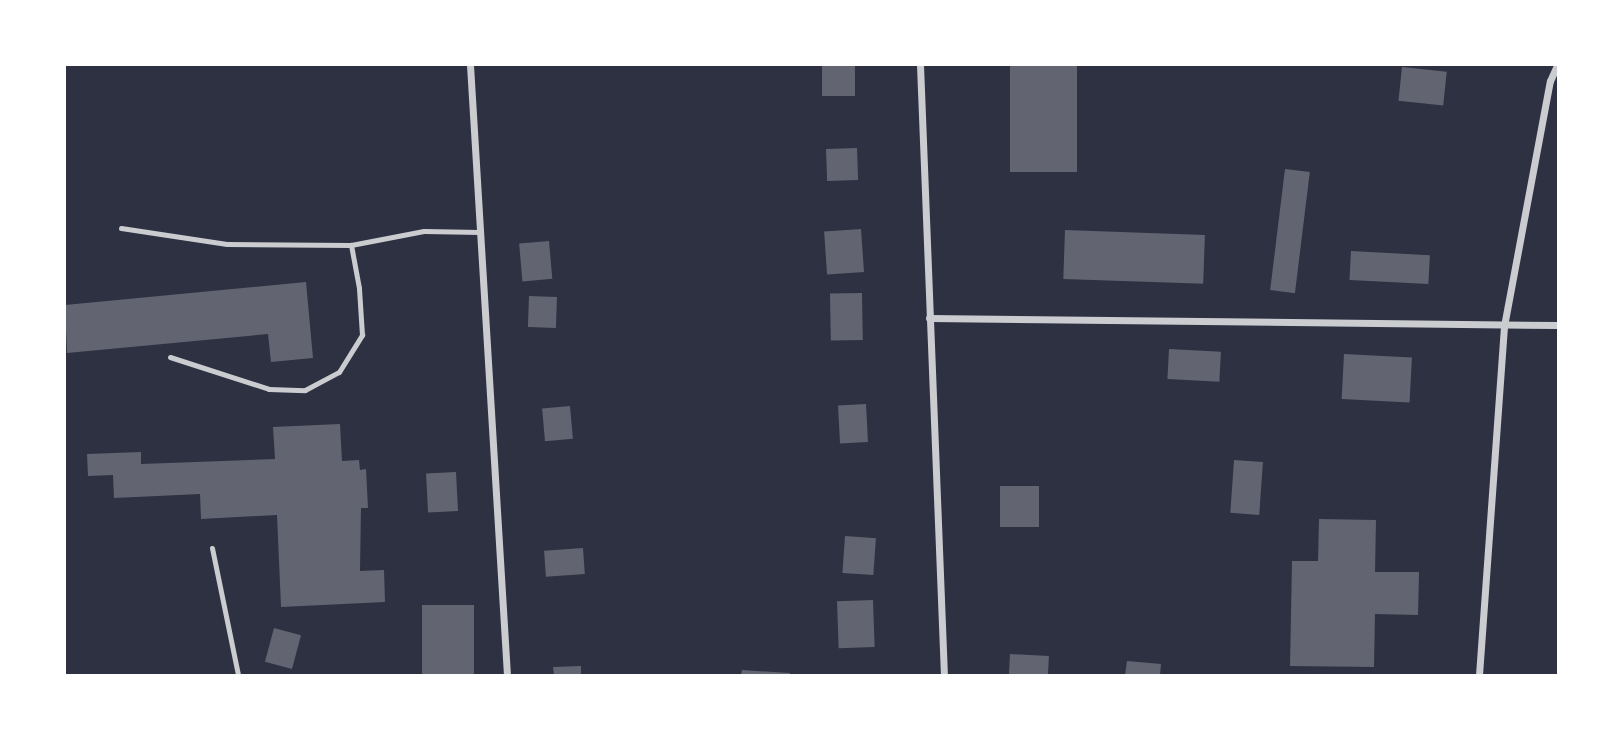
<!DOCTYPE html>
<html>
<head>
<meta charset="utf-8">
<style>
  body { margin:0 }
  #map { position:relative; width:1623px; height:740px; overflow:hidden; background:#2d3142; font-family:Georgia,serif }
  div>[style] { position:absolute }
  .building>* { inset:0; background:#626471; transform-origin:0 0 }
  .service>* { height:5px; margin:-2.5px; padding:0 2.5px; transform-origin:2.5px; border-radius:2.5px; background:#caccd0 }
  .minor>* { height:7px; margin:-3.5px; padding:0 3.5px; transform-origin:3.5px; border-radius:3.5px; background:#caccd0 }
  span { translate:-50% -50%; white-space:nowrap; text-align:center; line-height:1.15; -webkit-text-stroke:6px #fff; paint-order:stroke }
  .frame { position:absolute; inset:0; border:66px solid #fff; pointer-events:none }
</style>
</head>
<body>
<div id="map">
  <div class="building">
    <div style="left:822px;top:65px;width:33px;height:31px"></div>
    <div style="left:1010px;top:65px;width:67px;height:107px"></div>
    <div style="left:1402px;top:67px;width:45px;height:34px;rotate:6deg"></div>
    <div style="left:857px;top:148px;width:32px;height:31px;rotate:88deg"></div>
    <div style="left:1285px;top:169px;width:25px;height:122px;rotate:7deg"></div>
    <div style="left:861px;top:229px;width:43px;height:37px;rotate:86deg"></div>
    <div style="left:1065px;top:230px;width:140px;height:49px;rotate:2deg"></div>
    <div style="left:549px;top:241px;width:38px;height:30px;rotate:85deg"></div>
    <div style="left:1351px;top:251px;width:79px;height:29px;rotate:3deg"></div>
    <div style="clip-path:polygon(306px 282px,313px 358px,271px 362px,268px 334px,67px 353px,65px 305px)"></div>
    <div style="left:862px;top:293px;width:47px;height:32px;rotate:89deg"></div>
    <div style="left:529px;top:296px;width:28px;height:31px;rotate:2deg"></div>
    <div style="left:1169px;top:349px;width:52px;height:30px;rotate:3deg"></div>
    <div style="left:1344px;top:354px;width:68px;height:45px;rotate:3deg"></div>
    <div style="left:866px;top:404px;width:38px;height:28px;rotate:87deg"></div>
    <div style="left:570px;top:406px;width:33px;height:28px;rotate:85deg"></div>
    <div style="clip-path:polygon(340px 424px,342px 461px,359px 460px,360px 470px,366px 469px,368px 508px,361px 508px,360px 571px,384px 570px,385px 602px,281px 607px,277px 515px,201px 519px,200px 494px,114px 498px,113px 475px,88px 476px,87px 454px,141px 452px,141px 464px,275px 459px,273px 427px)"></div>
    <div style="left:1234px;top:460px;width:29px;height:53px;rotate:4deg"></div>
    <div style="left:456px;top:472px;width:39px;height:30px;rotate:87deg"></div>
    <div style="left:1000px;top:486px;width:39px;height:41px"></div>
    <div style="clip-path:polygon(1319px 519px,1376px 520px,1375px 572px,1419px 572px,1418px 615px,1375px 614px,1374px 667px,1290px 666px,1292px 561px,1318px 561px)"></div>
    <div style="left:845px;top:536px;width:31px;height:37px;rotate:4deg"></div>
    <div style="left:583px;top:548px;width:26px;height:39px;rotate:86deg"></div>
    <div style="left:873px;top:600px;width:47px;height:36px;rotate:88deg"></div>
    <div style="left:422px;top:605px;width:52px;height:70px"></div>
    <div style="left:274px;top:628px;width:28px;height:35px;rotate:15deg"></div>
    <div style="left:1010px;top:654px;width:39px;height:21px;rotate:3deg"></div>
    <div style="clip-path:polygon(1127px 661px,1161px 664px,1160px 675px,1125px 675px)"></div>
    <div style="clip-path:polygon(581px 666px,581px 675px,554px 675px,553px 667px)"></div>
    <div style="clip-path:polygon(742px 670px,790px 673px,790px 675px,741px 675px)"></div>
  </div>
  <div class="service">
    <div style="left:121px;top:228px;width:107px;rotate:8.6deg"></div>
    <div style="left:227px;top:244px;width:124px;rotate:0.5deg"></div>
    <div style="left:351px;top:245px;width:74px;rotate:-10.9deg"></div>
    <div style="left:424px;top:231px;width:56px;rotate:1deg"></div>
    <div style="left:170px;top:357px;width:104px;rotate:17.9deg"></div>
    <div style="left:269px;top:389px;width:36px;rotate:2deg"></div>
    <div style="left:305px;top:390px;width:38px;rotate:-28deg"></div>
    <div style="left:339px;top:372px;width:44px;rotate:-58.1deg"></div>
    <div style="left:362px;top:335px;width:47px;rotate:-93.7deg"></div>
    <div style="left:359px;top:288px;width:44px;rotate:-100.5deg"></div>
    <div style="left:212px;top:548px;width:130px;rotate:78.4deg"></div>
  </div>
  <div class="minor">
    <div style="left:470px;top:65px;width:611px;rotate:86.53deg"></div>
    <div style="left:920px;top:65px;width:610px;rotate:87.75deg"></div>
    <div style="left:929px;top:318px;width:629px;rotate:0.64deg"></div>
    <div style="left:1479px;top:675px;width:350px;rotate:-85.9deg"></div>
    <div style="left:1504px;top:326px;width:249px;rotate:-79.4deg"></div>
    <div style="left:1550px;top:81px;width:17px;rotate:-66deg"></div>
  </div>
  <div class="frame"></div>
</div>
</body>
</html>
